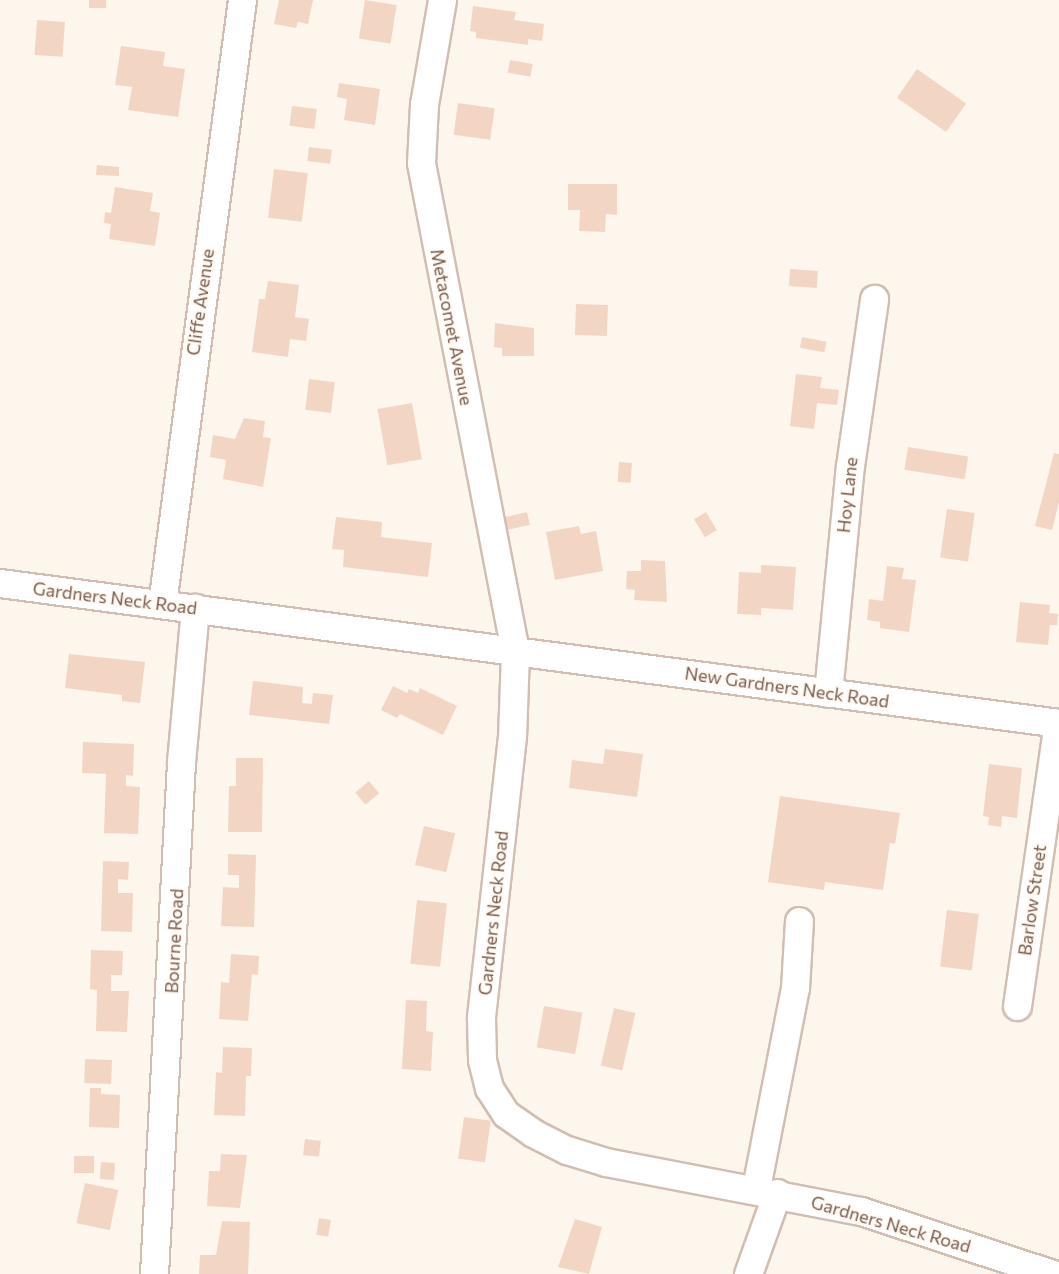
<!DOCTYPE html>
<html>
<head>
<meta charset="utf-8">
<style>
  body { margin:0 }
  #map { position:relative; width:1059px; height:1274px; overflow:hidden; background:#fdf6ec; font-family:Commissioner,sans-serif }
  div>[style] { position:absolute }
  .building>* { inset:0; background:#f3d5c3; transform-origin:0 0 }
  .roads { filter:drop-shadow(2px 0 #d1beb0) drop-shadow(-2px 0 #d1beb0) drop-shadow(0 2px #d1beb0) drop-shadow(0 -2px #d1beb0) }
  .minor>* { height:27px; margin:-13.5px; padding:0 13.5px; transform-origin:13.5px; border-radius:13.5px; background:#fff }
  span { translate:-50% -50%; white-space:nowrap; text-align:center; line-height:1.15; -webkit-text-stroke:4.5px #fffaf3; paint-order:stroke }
  .street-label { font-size:18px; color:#7a5c4d }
</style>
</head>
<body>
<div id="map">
  <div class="building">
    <div style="left:89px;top:0;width:17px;height:8px"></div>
    <div style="clip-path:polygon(279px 0,313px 0,308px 24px,298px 22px,296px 28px,274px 24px)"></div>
    <div style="left:365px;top:0;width:32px;height:39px;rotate:9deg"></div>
    <div style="clip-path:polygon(473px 6px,516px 12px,514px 20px,544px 24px,542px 41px,528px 39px,528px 45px,476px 38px,476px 32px,470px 31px)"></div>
    <div style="left:37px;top:20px;width:28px;height:35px;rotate:4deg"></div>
    <div style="clip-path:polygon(121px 46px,165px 52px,163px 66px,185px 69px,178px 117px,128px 110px,132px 87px,115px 85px)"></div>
    <div style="left:510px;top:60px;width:23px;height:13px;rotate:10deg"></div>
    <div style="left:917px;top:69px;width:60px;height:35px;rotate:35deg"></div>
    <div style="clip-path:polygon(339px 83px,380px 89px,375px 125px,344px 120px,347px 99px,337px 97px)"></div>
    <div style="left:458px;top:103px;width:37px;height:32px;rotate:8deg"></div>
    <div style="left:292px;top:106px;width:25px;height:20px;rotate:7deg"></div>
    <div style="left:309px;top:147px;width:23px;height:14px;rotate:7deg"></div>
    <div style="clip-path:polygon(97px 165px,119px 167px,119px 176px,96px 175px)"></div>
    <div style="left:274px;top:169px;width:34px;height:49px;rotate:7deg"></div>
    <div style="clip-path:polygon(568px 184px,617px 184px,617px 215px,606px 214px,605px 232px,579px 231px,580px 210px,568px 210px)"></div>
    <div style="clip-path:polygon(115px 187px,153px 193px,150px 211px,160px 213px,155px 246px,109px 239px,111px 224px,104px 223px,105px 212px,111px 213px)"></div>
    <div style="left:790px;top:269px;width:28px;height:17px;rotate:4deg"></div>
    <div style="clip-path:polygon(268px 281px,299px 285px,295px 317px,309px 319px,306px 341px,290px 339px,288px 357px,252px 352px,259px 299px,265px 299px)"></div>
    <div style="left:576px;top:304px;width:32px;height:31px;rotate:2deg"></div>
    <div style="clip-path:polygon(495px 323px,534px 328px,534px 356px,502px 356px,502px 348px,494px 347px)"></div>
    <div style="left:802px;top:337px;width:25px;height:11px;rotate:11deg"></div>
    <div style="clip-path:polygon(796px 374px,822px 377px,820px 388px,839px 390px,837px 405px,817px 403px,814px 429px,790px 426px)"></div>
    <div style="left:309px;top:379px;width:26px;height:31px;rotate:7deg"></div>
    <div style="left:412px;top:403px;width:57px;height:35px;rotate:80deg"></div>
    <div style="clip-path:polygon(244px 418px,265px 421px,263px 437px,271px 438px,263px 487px,223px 479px,226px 460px,210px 457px,213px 435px,235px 439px)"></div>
    <div style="left:908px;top:447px;width:61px;height:23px;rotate:9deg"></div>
    <div style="clip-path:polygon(1054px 453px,1059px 454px,1059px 502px,1052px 530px,1035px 526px)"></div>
    <div style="left:619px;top:462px;width:13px;height:20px;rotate:4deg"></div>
    <div style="left:947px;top:509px;width:28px;height:49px;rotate:8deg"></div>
    <div style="left:527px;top:512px;width:13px;height:24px;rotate:77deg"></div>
    <div style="left:706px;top:512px;width:21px;height:14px;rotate:59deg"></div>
    <div style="clip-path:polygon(336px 517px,382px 522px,381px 537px,432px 543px,428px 577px,343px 567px,344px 550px,332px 549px)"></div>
    <div style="clip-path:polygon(579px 526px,581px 534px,596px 531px,603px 571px,555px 580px,546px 532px)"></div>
    <div style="clip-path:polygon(641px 560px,665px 561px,667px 602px,634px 600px,635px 590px,626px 589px,627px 571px,641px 571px)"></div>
    <div style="clip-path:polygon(761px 565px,796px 567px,793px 610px,761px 608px,761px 615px,737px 614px,739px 572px,761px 573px)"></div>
    <div style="clip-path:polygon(887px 566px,904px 568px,902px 579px,916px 580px,909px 632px,880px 628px,880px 622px,867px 620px,869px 599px,883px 601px)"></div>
    <div style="clip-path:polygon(1020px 602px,1050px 605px,1049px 613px,1058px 614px,1057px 625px,1050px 625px,1048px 645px,1016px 642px)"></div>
    <div style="clip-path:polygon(69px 654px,145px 662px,140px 703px,122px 701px,122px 695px,65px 688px)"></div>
    <div style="clip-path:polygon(253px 681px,303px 687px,302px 703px,312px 704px,313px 693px,333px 695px,329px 724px,249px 715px)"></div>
    <div style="clip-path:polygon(393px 686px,407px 693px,409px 689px,418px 693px,420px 688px,457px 706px,443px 735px,400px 714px,397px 718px,381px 710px)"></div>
    <div style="clip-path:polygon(83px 742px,134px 744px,133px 776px,126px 775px,126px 786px,140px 787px,138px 834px,104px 833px,106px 774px,82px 773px)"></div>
    <div style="clip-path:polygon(605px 749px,643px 754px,637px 797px,569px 788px,572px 760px,603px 764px)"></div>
    <div style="clip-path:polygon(236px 758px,263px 758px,262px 832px,228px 832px,229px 786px,236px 786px)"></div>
    <div style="clip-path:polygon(989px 764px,1022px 768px,1017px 818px,1002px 816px,1001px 827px,988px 825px,989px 817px,983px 816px)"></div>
    <div style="left:369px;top:781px;width:16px;height:18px;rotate:50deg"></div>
    <div style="clip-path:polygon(780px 796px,900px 813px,895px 844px,890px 843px,883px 890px,825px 882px,824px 890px,768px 882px)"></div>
    <div style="left:424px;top:826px;width:32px;height:40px;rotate:13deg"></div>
    <div style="clip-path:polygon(228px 854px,256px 855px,254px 927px,221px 926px,223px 887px,239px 888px,239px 875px,228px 875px)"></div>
    <div style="clip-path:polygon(103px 861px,129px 862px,128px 880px,118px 879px,118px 893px,133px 893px,132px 932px,101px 931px)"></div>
    <div style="left:417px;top:900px;width:30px;height:64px;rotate:6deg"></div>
    <div style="left:947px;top:910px;width:32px;height:57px;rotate:7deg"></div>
    <div style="clip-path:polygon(91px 950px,123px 951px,122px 975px,111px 975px,111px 991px,129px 991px,127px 1032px,96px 1031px,97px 990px,90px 989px)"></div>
    <div style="clip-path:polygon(231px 954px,259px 956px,258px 975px,252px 974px,248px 1021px,219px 1019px,221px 982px,229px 983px)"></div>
    <div style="clip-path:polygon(406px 1000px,427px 1001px,426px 1031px,433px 1032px,431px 1071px,402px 1069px)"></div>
    <div style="left:544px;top:1006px;width:39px;height:42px;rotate:10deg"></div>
    <div style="left:614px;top:1008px;width:22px;height:59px;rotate:13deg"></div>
    <div style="clip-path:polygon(223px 1047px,252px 1048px,251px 1076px,246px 1076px,245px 1116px,214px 1115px,216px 1072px,222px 1073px)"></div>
    <div style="left:85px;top:1059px;width:27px;height:24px;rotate:2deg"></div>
    <div style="clip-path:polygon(90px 1088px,101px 1088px,101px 1094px,120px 1095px,119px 1128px,89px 1127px)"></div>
    <div style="left:464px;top:1117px;width:27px;height:42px;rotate:8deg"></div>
    <div style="left:305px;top:1139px;width:16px;height:16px;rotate:7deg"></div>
    <div style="clip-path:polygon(221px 1154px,247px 1155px,240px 1208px,207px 1206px,209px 1171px,220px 1171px)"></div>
    <div style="left:74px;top:1156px;width:20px;height:17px"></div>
    <div style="left:101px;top:1162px;width:14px;height:17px;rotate:4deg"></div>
    <div style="left:85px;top:1183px;width:34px;height:41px;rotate:12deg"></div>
    <div style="left:319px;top:1218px;width:12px;height:17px;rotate:9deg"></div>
    <div style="clip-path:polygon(575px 1219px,602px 1227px,589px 1274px,558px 1267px)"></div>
    <div style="clip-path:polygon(222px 1221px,250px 1222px,248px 1274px,199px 1274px,200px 1255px,216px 1255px)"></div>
  </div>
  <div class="roads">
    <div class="minor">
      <div style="left:442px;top:0;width:106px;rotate:99.8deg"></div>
      <div style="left:424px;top:104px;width:59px;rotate:92.9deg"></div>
      <div style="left:421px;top:163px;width:498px;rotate:79.1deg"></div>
      <div style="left:515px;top:652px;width:84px;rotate:92deg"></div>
      <div style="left:512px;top:736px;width:284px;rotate:96.3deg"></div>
      <div style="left:481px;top:1018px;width:42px;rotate:88.6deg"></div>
      <div style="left:482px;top:1060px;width:29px;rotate:76deg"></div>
      <div style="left:489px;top:1088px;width:31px;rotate:57deg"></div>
      <div style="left:506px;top:1114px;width:33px;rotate:35deg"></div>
      <div style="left:533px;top:1133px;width:38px;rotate:27deg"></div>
      <div style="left:567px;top:1150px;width:41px;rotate:17.1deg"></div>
      <div style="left:606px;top:1162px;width:260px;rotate:10.9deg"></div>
      <div style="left:861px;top:1211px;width:202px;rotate:18.2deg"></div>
      <div style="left:0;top:583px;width:1068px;rotate:7.53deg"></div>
      <div style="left:162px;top:604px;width:609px;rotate:-82.46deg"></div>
      <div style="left:828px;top:693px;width:228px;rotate:-84.5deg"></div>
      <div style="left:850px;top:466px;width:169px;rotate:-81.8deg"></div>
      <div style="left:1017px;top:1006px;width:286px;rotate:-81.8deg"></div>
      <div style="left:756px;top:1188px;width:204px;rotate:-79deg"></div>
      <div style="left:795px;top:988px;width:67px;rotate:-86.6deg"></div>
      <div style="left:154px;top:1274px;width:513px;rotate:-86.98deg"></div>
      <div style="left:181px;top:762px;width:155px;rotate:-84.8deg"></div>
      <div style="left:748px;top:1274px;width:86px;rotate:-70.3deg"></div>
    </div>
  </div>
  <div class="street-label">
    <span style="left:200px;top:302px;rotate:-82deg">Cliffe Avenue</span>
    <span style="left:452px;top:327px;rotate:79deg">Metacomet Avenue</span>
    <span style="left:847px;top:495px;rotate:-84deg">Hoy Lane</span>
    <span style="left:115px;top:598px;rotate:7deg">Gardners Neck Road</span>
    <span style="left:787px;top:687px;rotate:8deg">New Gardners Neck Road</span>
    <span style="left:1032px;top:900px;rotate:-82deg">Barlow Street</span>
    <span style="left:493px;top:913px;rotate:-84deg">Gardners Neck Road</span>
    <span style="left:174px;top:941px;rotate:-87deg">Bourne Road</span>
    <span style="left:891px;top:1224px;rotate:16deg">Gardners Neck Road</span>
  </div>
</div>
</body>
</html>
